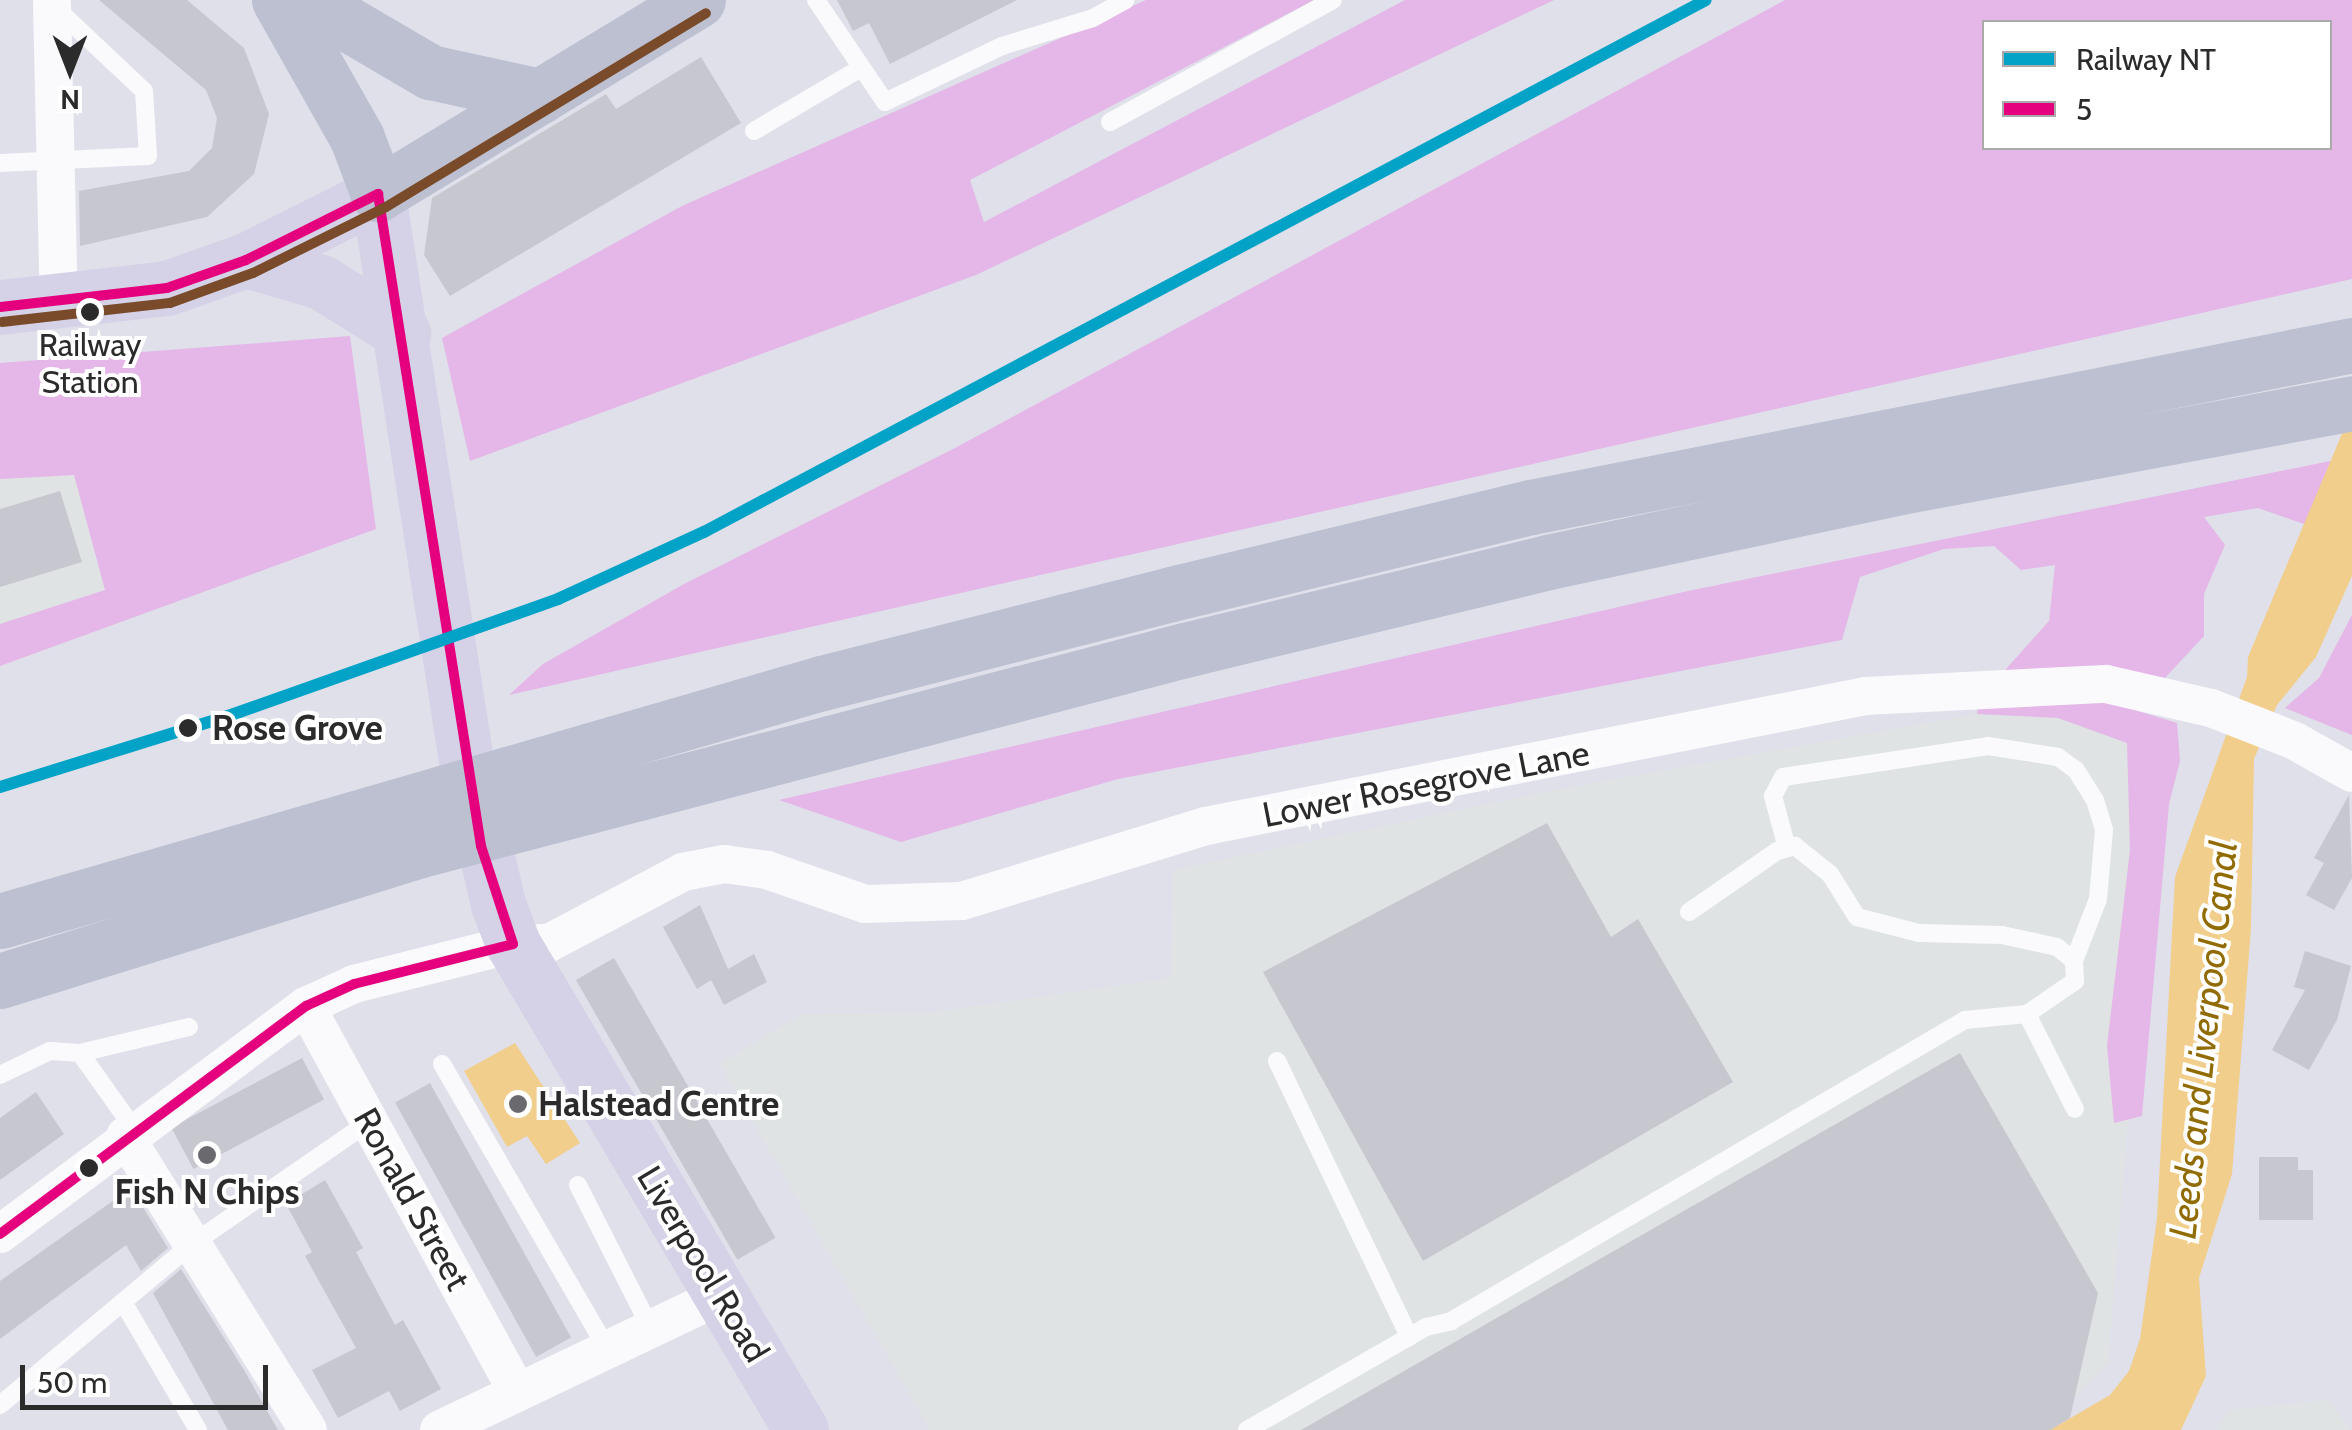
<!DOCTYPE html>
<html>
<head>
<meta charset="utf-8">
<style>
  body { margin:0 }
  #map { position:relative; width:2352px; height:1430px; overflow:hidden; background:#dfe0ea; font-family:Cabin,sans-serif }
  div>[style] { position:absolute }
  .industrial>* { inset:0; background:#e0e3e3 }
  .green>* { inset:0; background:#e5b6e8 }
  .water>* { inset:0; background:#f2ce8d }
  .building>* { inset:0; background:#c7c7cf; transform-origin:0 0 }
  .lane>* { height:18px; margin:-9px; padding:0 9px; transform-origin:9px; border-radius:9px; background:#fafafc }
  .street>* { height:38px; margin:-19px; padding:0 19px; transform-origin:19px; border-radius:19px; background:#fafafc }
  .primary>* { height:55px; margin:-27.5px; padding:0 27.5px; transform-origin:27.5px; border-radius:27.5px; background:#d5d2e8 }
  .highway>* { height:55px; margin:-27.5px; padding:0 27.5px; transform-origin:27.5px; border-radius:27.5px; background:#bcc0d0 }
  .bus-1>* { height:10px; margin:-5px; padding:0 5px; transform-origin:5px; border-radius:5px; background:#e5007d }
  .bus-2>* { height:10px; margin:-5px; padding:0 5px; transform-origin:5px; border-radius:5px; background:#7a4b2a }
  .rail-1>* { height:12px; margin:-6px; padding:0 6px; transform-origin:6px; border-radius:6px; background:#02a3c6 }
  .dots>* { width:28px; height:28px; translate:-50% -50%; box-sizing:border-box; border:5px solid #fff; border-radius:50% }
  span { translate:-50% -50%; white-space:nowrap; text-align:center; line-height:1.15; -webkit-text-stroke:8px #fff; paint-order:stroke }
  .bus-label { font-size:32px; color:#2b2b2b }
  .stop-label { font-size:35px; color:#2b2b2b; font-weight:700 }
  .left { translate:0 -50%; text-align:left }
  .street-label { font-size:35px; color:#2b2b2b }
  .poi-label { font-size:35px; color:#2b2b2b; font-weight:700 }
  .water-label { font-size:38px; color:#916b03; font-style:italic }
  .legend { position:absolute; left:1982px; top:20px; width:350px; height:130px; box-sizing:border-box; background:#fff; border:2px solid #aaa; margin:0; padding:12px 18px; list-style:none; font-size:30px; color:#2b2b2b }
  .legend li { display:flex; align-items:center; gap:20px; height:50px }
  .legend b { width:50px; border:2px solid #aaa }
  .north { position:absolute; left:20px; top:20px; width:100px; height:100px; -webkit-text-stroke:8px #fff; paint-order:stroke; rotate:180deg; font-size:28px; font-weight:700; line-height:40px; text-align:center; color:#2b2b2b }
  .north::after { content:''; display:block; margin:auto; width:35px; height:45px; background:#2b2b2b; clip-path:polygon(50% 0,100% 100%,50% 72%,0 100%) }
  .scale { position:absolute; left:20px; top:1365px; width:248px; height:45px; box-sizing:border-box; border:5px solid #2b2b2b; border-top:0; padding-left:12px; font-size:30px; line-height:35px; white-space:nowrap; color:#2b2b2b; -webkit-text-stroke:8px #fff; paint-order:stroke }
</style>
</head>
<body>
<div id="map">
  <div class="industrial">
    <div style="clip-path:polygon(74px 475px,106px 591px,0 624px,0 479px)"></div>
    <div style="clip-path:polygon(1977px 714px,2058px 718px,2158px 754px,2108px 1364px,2042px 1430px,930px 1430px,720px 1064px,802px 1014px,927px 1013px,1171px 978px,1173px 870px,1560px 789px)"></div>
    <div style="clip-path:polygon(2328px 1400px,2351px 1430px,2217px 1430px,2229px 1410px)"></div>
  </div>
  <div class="green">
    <div style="clip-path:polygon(1146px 0,1314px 0,970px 180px,984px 222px,1405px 0,1554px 0,976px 275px,470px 461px,442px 338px,682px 206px)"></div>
    <div style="clip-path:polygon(evenodd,1785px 0,2352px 0,2352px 279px,509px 695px,543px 664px,684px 584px,955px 448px,1785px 0,1984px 22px,2330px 22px,2330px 148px,1984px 148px,1984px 22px)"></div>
    <div style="clip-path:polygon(350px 336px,376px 529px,0 666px,0 624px,105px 590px,74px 475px,0 479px,0 363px)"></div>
    <div style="clip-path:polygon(2335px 460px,2307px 525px,2258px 508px,2204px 517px,2225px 545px,2204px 594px,2204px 636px,2163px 680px,2005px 670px,2049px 621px,2055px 565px,2021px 570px,1994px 546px,1944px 549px,1860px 577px,1842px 640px,1118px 779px,901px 842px,779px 800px,1688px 591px)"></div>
    <div style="clip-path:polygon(2352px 615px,2352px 735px,2285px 708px,2319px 678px)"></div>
    <div style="clip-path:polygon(1979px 699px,2105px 701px,2177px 723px,2180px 761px,2169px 804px,2142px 1116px,2114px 1123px,2107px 1046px,2130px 850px,2127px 743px,2058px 718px,1977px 714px)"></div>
  </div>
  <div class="water">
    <div style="clip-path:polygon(2352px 410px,2352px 576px,2316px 657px,2277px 705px,2254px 759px,2251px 928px,2232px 1174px,2199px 1278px,2206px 1376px,2181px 1430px,2050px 1430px,2110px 1395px,2129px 1371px,2140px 1339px,2157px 1218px,2175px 877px,2247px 677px,2248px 657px)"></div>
    <div style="clip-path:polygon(515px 1043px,580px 1143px,546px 1164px,527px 1136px,507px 1147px,464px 1071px)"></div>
  </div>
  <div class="building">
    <div style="clip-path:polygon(99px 0,187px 0,244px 48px,269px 114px,254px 174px,207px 217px,80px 246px,79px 191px,189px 171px,212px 148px,217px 118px,206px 90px)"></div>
    <div style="clip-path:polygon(837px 0,1017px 0,890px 64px,869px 23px,853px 31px)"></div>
    <div style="clip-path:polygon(701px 57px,741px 123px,450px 296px,424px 255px,432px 198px,606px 94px,616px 109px)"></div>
    <div style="clip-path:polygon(60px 491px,82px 562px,0 587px,0 509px)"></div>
    <div style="clip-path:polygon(2349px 795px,2352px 878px,2334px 910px,2306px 895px,2324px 863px,2314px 858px)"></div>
    <div style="clip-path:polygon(1547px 823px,1611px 937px,1638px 919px,1733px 1082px,1423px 1261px,1263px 972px)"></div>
    <div style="clip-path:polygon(700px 905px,728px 969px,754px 954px,767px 982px,724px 1005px,711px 980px,697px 989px,663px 927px)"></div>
    <div style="clip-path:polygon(2305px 951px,2351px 966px,2337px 1020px,2309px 1070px,2272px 1050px,2305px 990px,2294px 987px)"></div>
    <div style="left:614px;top:958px;width:323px;height:44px;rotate:60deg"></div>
    <div style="clip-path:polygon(1960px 1053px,2098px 1293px,2070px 1418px,2050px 1430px,1301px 1430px)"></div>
    <div style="left:302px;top:1058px;width:47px;height:148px;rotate:62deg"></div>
    <div style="left:430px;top:1083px;width:291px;height:40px;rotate:61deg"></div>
    <div style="clip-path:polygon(36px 1092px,64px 1134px,0 1180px,0 1118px)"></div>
    <div style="clip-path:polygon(2259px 1157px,2298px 1157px,2298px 1170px,2313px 1170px,2313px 1220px,2259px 1220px)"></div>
    <div style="clip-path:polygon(325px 1180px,363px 1248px,356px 1252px,395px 1325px,403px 1320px,441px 1389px,400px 1411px,389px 1391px,338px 1418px,312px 1370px,356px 1348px,305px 1256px,312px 1252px,286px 1204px)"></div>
    <div style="clip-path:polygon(131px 1188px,168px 1248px,141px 1271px,126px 1245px,0 1339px,0 1281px)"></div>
    <div style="clip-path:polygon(181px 1269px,244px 1370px,278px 1430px,228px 1430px,153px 1293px)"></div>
  </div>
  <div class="lane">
    <div style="left:816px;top:0;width:123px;rotate:55.9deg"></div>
    <div style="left:885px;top:102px;width:130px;rotate:-25.6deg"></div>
    <div style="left:1002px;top:46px;width:95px;rotate:-17.1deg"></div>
    <div style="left:1093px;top:18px;width:37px;rotate:-29deg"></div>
    <div style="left:1110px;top:122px;width:254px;rotate:-28.7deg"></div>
    <div style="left:754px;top:131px;width:124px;rotate:-30.5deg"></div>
    <div style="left:0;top:163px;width:148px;rotate:-2.7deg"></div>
    <div style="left:148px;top:156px;width:65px;rotate:-93.5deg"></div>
    <div style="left:144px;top:91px;width:122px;rotate:-136.7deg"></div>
    <div style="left:1787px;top:848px;width:54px;rotate:-105.1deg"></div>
    <div style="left:1773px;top:796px;width:21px;rotate:-62deg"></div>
    <div style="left:1783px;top:777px;width:207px;rotate:-8.6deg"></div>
    <div style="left:1988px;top:746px;width:71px;rotate:8.9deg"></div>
    <div style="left:2058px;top:757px;width:22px;rotate:36deg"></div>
    <div style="left:2076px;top:770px;width:36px;rotate:58deg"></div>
    <div style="left:2095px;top:800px;width:31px;rotate:73deg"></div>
    <div style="left:2104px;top:830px;width:69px;rotate:95deg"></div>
    <div style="left:2098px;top:899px;width:66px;rotate:111.2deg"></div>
    <div style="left:1689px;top:912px;width:107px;rotate:-34.7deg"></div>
    <div style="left:1777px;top:851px;width:19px;rotate:-16deg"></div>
    <div style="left:1795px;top:846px;width:45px;rotate:38.7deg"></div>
    <div style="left:1830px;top:874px;width:51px;rotate:57.9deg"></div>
    <div style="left:1857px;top:917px;width:64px;rotate:14.5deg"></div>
    <div style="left:1919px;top:933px;width:83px;rotate:1.4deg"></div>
    <div style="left:2002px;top:935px;width:56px;rotate:12.3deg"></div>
    <div style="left:2057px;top:947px;width:22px;rotate:39deg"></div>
    <div style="left:2074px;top:961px;width:20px;rotate:87deg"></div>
    <div style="left:2075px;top:981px;width:58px;rotate:145.5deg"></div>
    <div style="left:80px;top:1053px;width:112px;rotate:-13.4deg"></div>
    <div style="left:1277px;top:1061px;width:306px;rotate:64.4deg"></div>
    <div style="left:442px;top:1064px;width:331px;rotate:59.9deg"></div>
    <div style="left:0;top:1075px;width:55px;rotate:-25.6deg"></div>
    <div style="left:50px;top:1051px;width:30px;rotate:4deg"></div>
    <div style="left:80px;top:1053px;width:93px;rotate:54.6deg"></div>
    <div style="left:578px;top:1185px;width:161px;rotate:63.1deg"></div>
    <div style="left:123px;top:1302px;width:148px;rotate:59.6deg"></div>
    <div style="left:0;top:1405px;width:251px;rotate:-40deg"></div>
    <div style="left:192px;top:1244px;width:215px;rotate:-34.6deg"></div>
    <div style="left:1247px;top:1430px;width:207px;rotate:-29.9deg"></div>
    <div style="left:1426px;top:1327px;width:26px;rotate:-13deg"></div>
    <div style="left:1451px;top:1321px;width:596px;rotate:-30.35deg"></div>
    <div style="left:1965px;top:1020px;width:62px;rotate:-5.5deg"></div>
    <div style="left:2027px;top:1014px;width:106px;rotate:63.2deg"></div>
  </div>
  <div class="street">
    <div style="left:52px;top:4px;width:300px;rotate:88.7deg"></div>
    <div style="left:306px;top:1006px;width:440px;rotate:61.3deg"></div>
    <div style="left:125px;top:1136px;width:346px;rotate:58.1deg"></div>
    <div style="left:0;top:1234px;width:382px;rotate:-36.7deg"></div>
    <div style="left:306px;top:1006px;width:53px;rotate:-24.6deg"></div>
    <div style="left:354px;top:984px;width:164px;rotate:-14.1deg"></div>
    <div style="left:513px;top:944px;width:36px;rotate:-2deg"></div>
    <div style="left:549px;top:943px;width:152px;rotate:-27.9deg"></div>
    <div style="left:683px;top:872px;width:42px;rotate:-11deg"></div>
    <div style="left:724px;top:864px;width:43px;rotate:7.9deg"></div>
    <div style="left:767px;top:870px;width:104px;rotate:19.1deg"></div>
    <div style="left:865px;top:904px;width:97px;rotate:-1.8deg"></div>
    <div style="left:962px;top:901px;width:255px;rotate:-17.1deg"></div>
    <div style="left:1206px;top:826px;width:673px;rotate:-11.14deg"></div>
    <div style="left:1866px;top:696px;width:240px;rotate:-2.9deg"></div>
    <div style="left:2106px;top:684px;width:108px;rotate:12.9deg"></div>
    <div style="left:2211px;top:708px;width:90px;rotate:21.4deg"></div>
    <div style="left:2295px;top:741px;width:65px;rotate:29.3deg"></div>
    <div style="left:439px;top:1430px;width:314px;rotate:-25.5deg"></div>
  </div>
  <div class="primary">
    <div style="left:246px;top:260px;width:78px;rotate:16.3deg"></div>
    <div style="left:321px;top:282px;width:97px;rotate:31.9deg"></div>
    <div style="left:0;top:307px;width:168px;rotate:-6.5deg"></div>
    <div style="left:167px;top:288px;width:84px;rotate:-19.5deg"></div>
    <div style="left:246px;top:260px;width:148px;rotate:-26.6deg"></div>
    <div style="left:378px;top:194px;width:587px;rotate:81.18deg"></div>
    <div style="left:468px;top:774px;width:133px;rotate:77deg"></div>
    <div style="left:498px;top:904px;width:43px;rotate:69.4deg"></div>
    <div style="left:513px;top:944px;width:565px;rotate:59.35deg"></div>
  </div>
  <div class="highway">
    <div style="left:279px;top:0;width:159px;rotate:60.5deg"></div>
    <div style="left:357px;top:138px;width:60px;rotate:69.4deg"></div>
    <div style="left:378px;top:194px;width:374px;rotate:-31.2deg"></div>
    <div style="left:307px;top:0;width:143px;rotate:30.3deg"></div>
    <div style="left:430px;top:72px;width:113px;rotate:12.3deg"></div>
    <div style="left:0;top:921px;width:856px;rotate:-16.15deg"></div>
    <div style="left:822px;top:683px;width:360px;rotate:-14.3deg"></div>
    <div style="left:1171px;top:594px;width:370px;rotate:-13.6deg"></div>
    <div style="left:1531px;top:507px;width:837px;rotate:-11.16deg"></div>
    <div style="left:0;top:981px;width:437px;rotate:-17.3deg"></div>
    <div style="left:417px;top:851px;width:794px;rotate:-14.67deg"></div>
    <div style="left:1185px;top:650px;width:374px;rotate:-13.6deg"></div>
    <div style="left:1548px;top:562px;width:371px;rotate:-12deg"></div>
    <div style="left:1911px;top:485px;width:449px;rotate:-10.5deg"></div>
  </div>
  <div class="bus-1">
    <div style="left:378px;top:194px;width:660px;rotate:81.02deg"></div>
    <div style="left:481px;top:846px;width:103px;rotate:71.9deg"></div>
    <div style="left:0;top:307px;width:168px;rotate:-6.5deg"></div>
    <div style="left:167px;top:288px;width:84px;rotate:-19.5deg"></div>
    <div style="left:246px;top:260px;width:148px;rotate:-26.6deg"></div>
    <div style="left:0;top:1234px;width:382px;rotate:-36.7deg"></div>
    <div style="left:306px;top:1006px;width:53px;rotate:-24.6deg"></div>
    <div style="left:354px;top:984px;width:164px;rotate:-14.1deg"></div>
  </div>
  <div class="bus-2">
    <div style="left:2px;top:322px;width:169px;rotate:-6.5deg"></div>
    <div style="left:170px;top:303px;width:88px;rotate:-19.9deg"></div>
    <div style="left:253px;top:273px;width:148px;rotate:-26.4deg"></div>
    <div style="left:386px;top:207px;width:374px;rotate:-31.2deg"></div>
  </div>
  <div class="rail-1">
    <div style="left:0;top:787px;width:239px;rotate:-17.3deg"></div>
    <div style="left:228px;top:716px;width:350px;rotate:-19.5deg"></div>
    <div style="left:558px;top:599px;width:161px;rotate:-24.7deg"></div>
    <div style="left:704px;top:532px;width:1134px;rotate:-27.97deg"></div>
  </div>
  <div class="dots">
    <div style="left:90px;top:312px;background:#2b2b2b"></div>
    <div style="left:188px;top:728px;background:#2b2b2b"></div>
    <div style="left:518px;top:1104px;background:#6a6a6e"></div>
    <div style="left:207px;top:1155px;background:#6a6a6e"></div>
    <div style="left:89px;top:1168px;background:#2b2b2b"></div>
  </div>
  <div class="bus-label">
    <span style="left:90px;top:364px">Railway<br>Station</span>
  </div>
  <div class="stop-label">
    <span class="left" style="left:212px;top:728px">Rose Grove</span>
  </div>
  <div class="street-label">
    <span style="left:1426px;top:784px;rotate:-11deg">Lower Rosegrove Lane</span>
    <span style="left:412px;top:1199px;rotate:61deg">Ronald Street</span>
    <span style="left:703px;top:1264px;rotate:59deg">Liverpool Road</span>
  </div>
  <div class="poi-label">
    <span class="left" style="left:538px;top:1104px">Halstead Centre</span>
    <span style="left:207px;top:1192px">Fish N Chips</span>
  </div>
  <div class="water-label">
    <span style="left:2203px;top:1040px;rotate:-84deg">Leeds and Liverpool Canal</span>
  </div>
  <ul class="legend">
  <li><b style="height:12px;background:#02a3c6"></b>Railway NT</li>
  <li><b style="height:12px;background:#e5007d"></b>5</li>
  </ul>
  <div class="north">N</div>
  <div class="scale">50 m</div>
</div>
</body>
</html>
